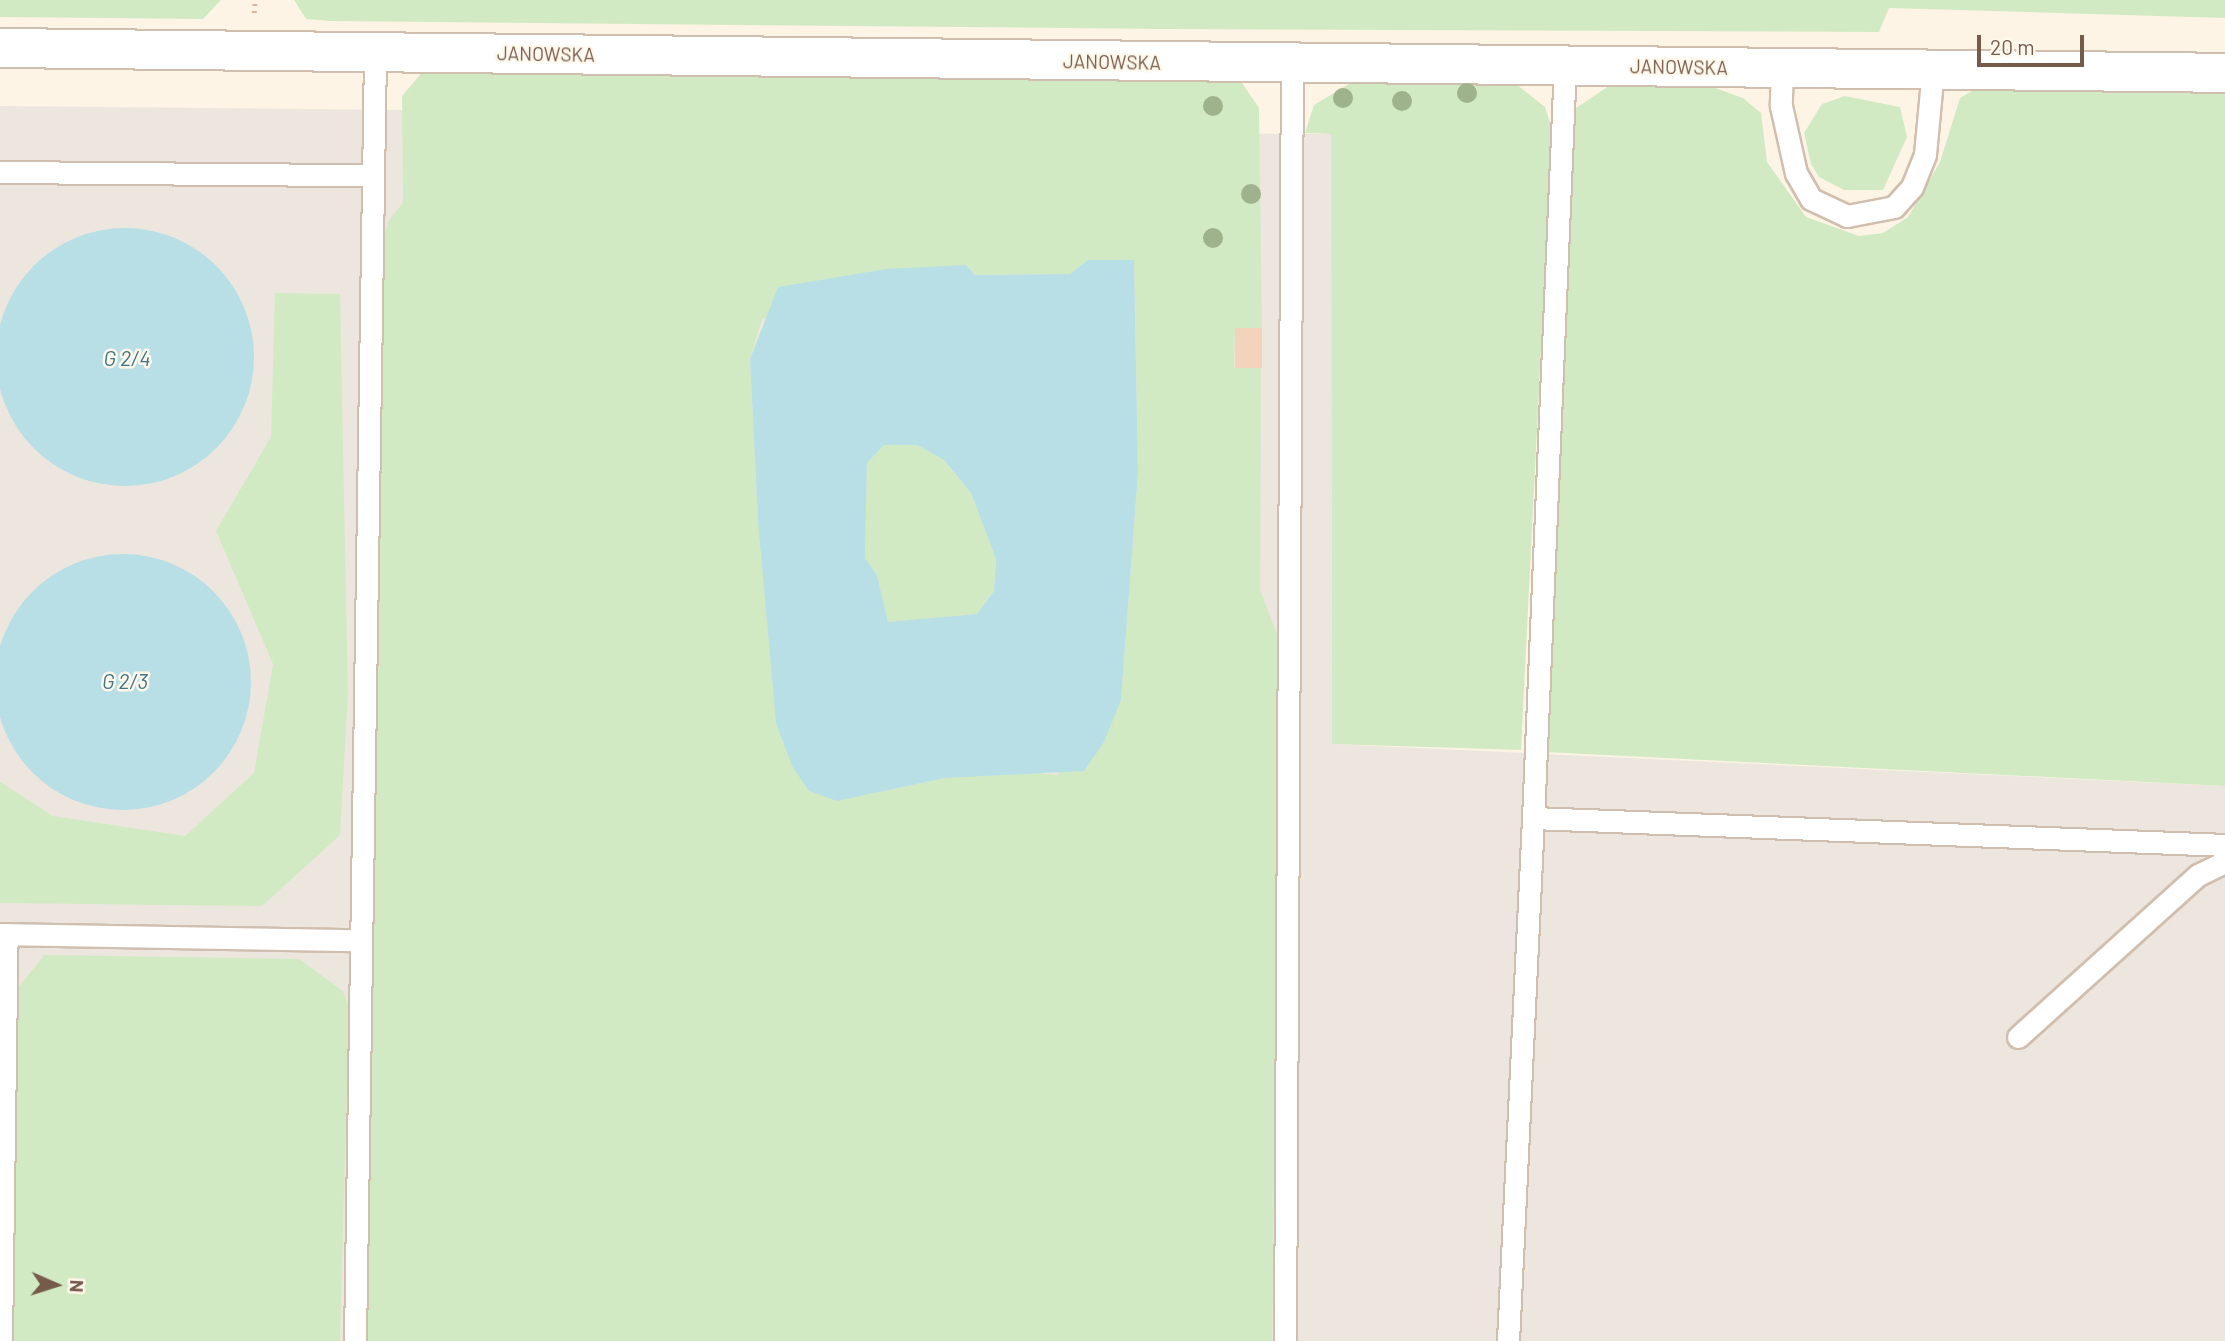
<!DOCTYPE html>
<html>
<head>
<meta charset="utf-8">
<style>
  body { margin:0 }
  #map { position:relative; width:2225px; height:1341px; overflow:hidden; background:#fdf4e5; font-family:Barlow,sans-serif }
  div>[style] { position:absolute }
  .industrial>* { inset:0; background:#ece6df }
  .green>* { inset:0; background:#d2eac3 }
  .water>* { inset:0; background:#b9dfe6 }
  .round { border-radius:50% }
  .building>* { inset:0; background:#f2d3bc; transform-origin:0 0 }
  .path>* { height:4.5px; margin-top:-2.25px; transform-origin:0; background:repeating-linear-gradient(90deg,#d7b69f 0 2px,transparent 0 7px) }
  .roads { filter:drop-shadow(2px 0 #d0beae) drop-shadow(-2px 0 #d0beae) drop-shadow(0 2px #d0beae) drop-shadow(0 -2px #d0beae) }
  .service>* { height:21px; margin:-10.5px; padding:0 10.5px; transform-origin:10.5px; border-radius:10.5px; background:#fff }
  .minor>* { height:38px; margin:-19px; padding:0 19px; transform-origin:19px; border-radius:19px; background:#fff }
  .trees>* { width:20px; height:20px; margin:-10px; border-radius:50%; background:#9eb28b }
  span { translate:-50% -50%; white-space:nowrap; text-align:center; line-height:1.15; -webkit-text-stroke:5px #fff8ec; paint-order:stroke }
  .street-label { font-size:19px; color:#765a4a }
  .water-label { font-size:21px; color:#407683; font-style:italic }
  .north { position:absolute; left:21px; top:1250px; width:70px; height:70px; -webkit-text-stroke:5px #fff8ec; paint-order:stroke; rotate:93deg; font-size:19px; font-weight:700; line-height:28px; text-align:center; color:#765a4a }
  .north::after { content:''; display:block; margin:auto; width:24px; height:32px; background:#765a4a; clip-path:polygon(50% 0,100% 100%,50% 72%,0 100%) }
  .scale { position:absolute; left:1977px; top:35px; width:107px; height:32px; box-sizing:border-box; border:4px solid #765a4a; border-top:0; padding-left:9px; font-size:21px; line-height:24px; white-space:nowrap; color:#765a4a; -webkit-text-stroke:5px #fff8ec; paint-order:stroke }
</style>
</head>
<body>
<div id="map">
  <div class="industrial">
    <div style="clip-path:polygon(0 106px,410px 110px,409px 132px,1331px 134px,1332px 744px,2225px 786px,2225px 1341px,0 1341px)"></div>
  </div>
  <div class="green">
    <div style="clip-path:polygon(0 0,221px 0,203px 19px,0 17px)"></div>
    <div style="clip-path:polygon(294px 0,2225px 0,2225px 18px,1889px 8px,1879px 32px,1161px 29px,330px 21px,306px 19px)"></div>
    <div style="clip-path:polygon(evenodd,425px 69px,1240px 80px,1259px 108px,1262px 328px,1235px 328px,1234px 367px,1261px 368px,1260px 590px,1280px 642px,1272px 1341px,364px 1341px,381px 245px,389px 220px,403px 203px,402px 96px,425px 69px,1088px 260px,1134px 260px,1138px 473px,1121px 700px,1057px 775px,1015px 771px,945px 778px,836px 801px,758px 521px,750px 359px,762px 319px,966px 265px,975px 275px,1070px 274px,1088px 260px)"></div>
    <div style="clip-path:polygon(1354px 81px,1516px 84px,1545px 107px,1552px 129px,1521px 750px,1332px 744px,1331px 134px,1305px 133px,1314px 105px)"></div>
    <div style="clip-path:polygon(1707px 85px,1743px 98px,1761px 113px,1767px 162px,1806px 217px,1859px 236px,1883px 233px,1908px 217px,1940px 162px,1960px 98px,1977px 88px,2225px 93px,2225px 786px,1544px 752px,1576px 108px,1609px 86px)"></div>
    <div style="clip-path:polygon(1845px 96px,1900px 107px,1907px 137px,1883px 190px,1844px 190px,1819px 177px,1811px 164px,1804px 133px,1822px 104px)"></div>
    <div style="clip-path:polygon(275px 293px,340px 294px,348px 694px,340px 835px,262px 906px,0 903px,0 782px,53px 816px,185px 836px,254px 773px,273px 664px,216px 531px,271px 437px)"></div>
    <div style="clip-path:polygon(884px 445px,917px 445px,944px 460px,971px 493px,996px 558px,994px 591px,977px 614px,888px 623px,877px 575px,865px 558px,867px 463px)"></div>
    <div style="clip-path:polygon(44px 955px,299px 959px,343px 991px,349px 1008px,340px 1341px,12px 1341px,16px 991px)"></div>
  </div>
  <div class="water">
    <div class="round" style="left:-4px;top:228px;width:258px;height:258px"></div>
    <div style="clip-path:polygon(evenodd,1088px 260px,1134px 260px,1138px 473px,1121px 700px,1104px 742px,1084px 771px,945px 778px,837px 801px,809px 791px,792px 766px,776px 723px,758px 521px,750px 359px,778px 287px,886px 269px,966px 265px,975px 275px,1070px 274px,1088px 260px,884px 445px,917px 445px,944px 460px,971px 493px,996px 559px,994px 591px,977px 614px,888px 622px,877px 575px,865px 558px,867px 463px,884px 445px)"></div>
    <div class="round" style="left:-5px;top:554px;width:256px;height:256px"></div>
  </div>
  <div class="building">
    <div style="left:1235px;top:328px;width:27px;height:40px"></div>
  </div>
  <div class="path">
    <div style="left:254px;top:13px;width:13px;rotate:-86deg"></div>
  </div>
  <div class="roads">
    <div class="service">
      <div style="left:1565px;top:65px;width:754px;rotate:92.43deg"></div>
      <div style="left:1533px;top:818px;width:693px;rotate:2.23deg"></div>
      <div style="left:1782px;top:69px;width:37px;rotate:92deg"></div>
      <div style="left:1781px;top:106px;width:69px;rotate:77.4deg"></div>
      <div style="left:1796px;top:173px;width:30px;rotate:60deg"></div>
      <div style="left:1811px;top:199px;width:40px;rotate:25deg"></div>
      <div style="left:1847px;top:216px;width:48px;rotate:-10.8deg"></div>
      <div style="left:1894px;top:207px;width:27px;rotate:-48deg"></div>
      <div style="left:1912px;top:187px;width:35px;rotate:-68deg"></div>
      <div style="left:1925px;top:154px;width:84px;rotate:-84.6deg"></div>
      <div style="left:0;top:172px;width:369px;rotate:0.5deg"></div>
      <div style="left:0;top:934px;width:360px;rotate:1deg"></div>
      <div style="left:2018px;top:1037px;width:242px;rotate:-42deg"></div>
      <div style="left:2198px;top:875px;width:30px;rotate:-26deg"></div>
      <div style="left:1px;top:1341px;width:407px;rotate:-89.2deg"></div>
      <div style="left:355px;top:1341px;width:1289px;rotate:-89.11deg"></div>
      <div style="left:1285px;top:1341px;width:1277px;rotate:-89.69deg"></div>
      <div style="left:1508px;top:1341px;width:524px;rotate:-87.26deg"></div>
    </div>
    <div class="minor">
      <div style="left:0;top:48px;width:2225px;rotate:0.64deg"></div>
    </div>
  </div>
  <div class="trees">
    <div style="left:1467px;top:93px"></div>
    <div style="left:1343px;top:98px"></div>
    <div style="left:1402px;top:101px"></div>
    <div style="left:1213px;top:106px"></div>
    <div style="left:1251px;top:194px"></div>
    <div style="left:1213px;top:238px"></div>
  </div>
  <div class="street-label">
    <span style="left:546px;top:54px;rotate:1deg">JANOWSKA</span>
    <span style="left:1112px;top:62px;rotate:1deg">JANOWSKA</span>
    <span style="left:1679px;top:67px;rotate:1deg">JANOWSKA</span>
  </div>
  <div class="water-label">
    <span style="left:127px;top:358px">G 2/4</span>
    <span style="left:125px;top:681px">G 2/3</span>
  </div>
  <div class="north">N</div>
  <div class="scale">20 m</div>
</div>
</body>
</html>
